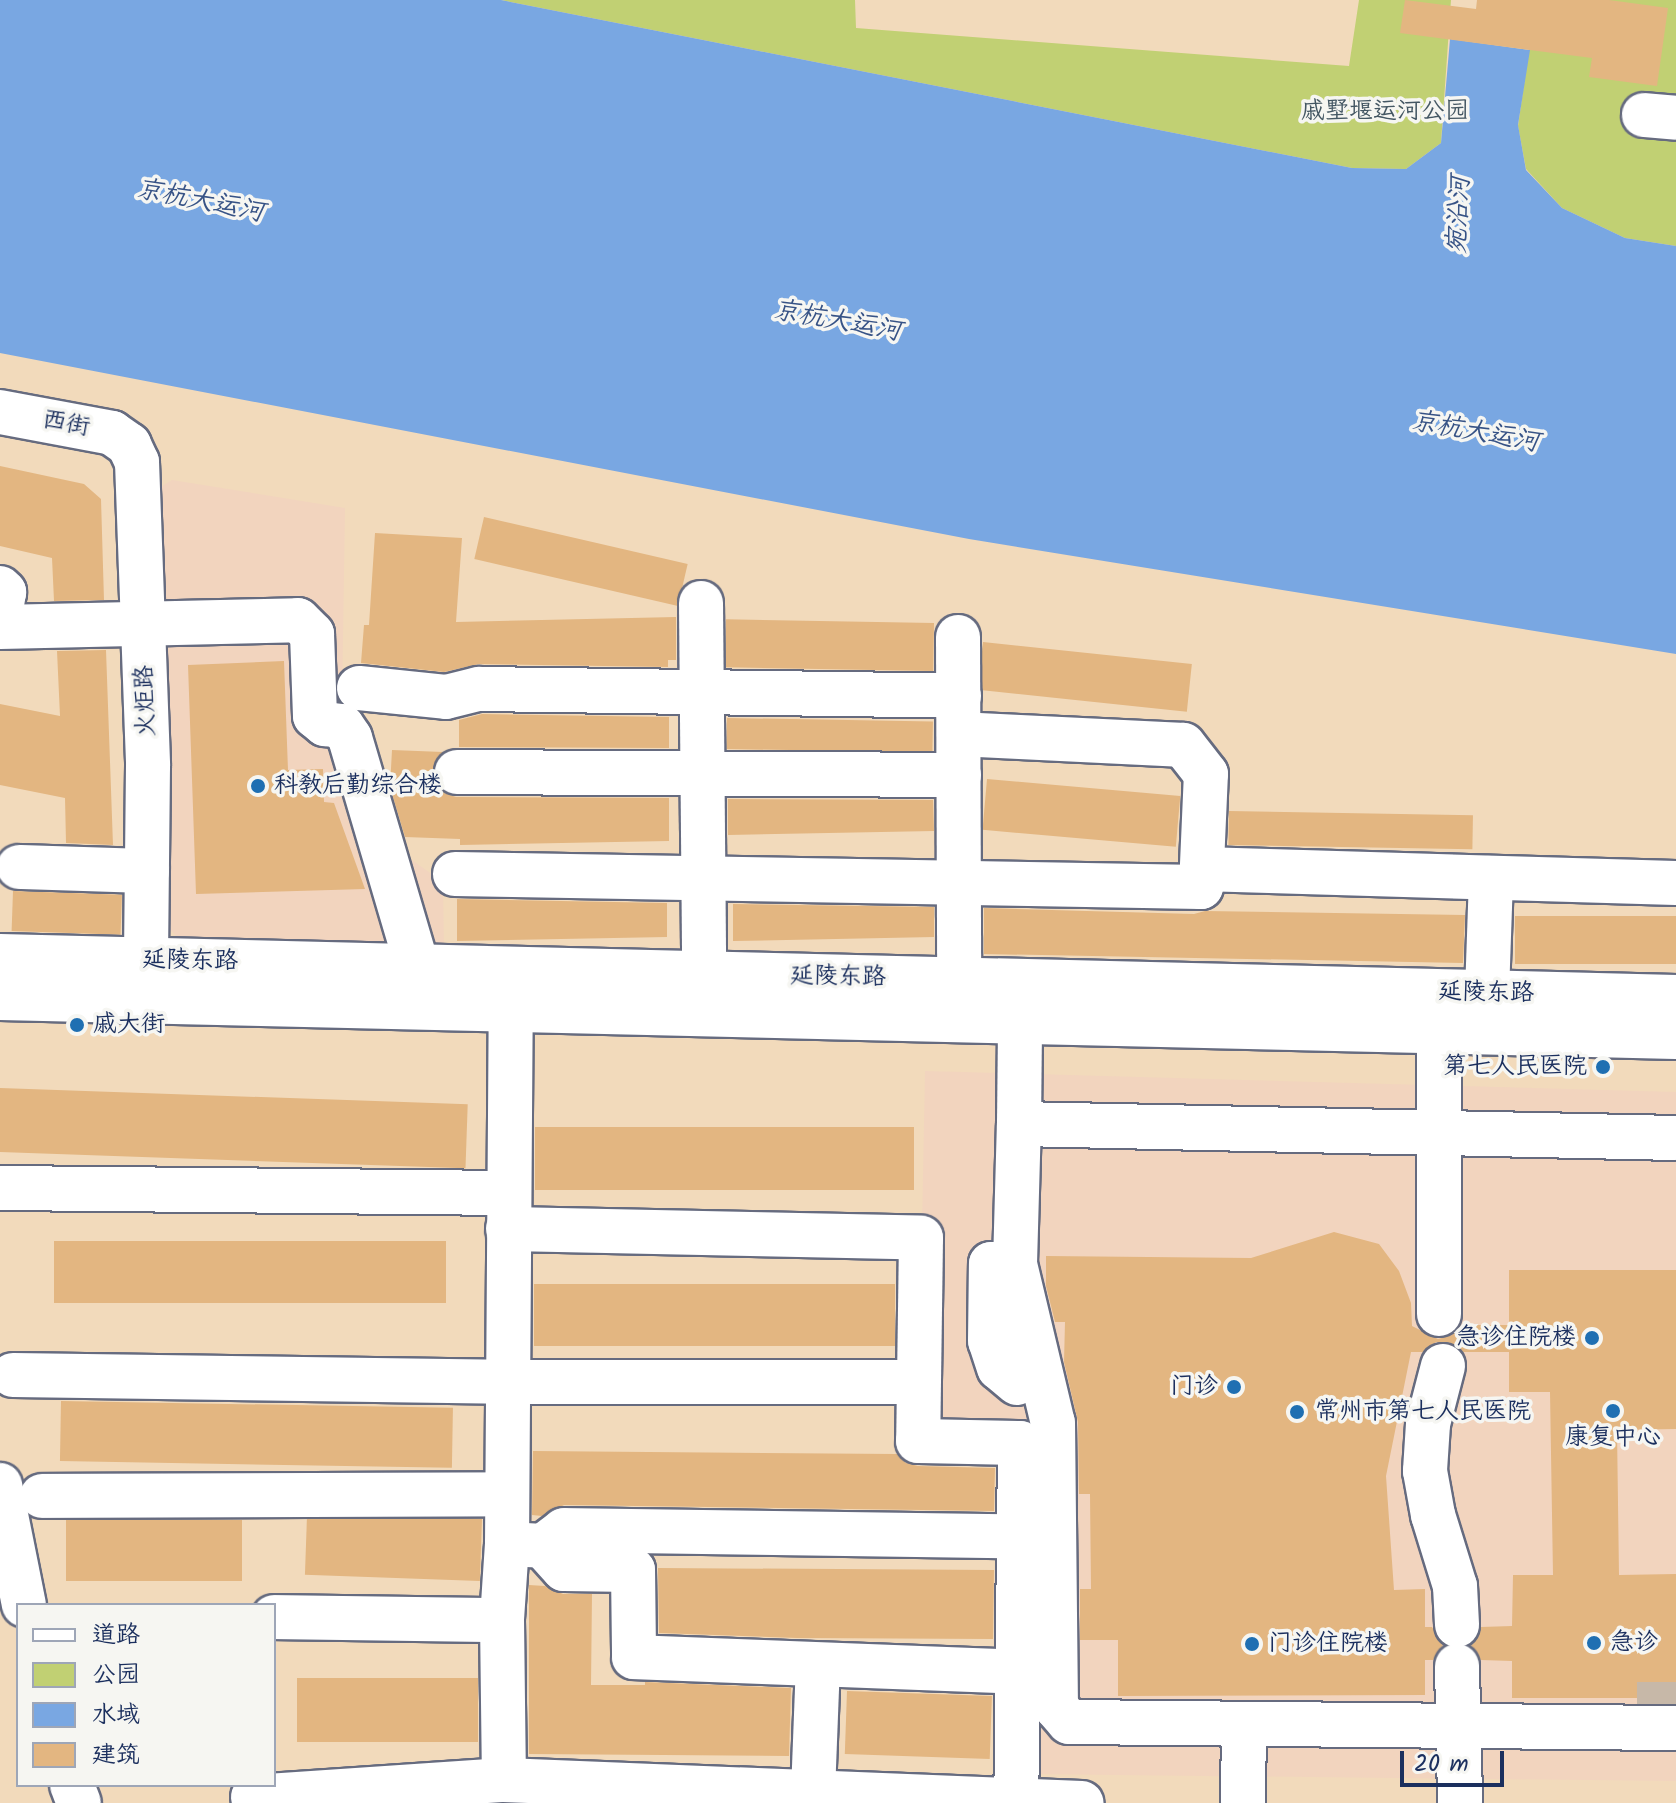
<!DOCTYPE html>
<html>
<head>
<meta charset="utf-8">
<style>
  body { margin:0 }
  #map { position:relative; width:1676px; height:1803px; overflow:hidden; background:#f2dabb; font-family:Kalam,"LXGW WenKai TC",sans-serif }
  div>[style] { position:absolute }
  .built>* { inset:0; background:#f2d4be }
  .green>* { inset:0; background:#c1d073 }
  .water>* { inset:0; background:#79a7e2 }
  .building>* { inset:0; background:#e3b681; transform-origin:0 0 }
  .minor-tunnel>* { height:44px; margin-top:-22px; transform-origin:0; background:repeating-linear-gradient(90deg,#c7b8a8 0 44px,transparent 0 66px) }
  .roads { filter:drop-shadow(2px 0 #666b7f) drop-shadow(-2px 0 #666b7f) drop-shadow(0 2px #666b7f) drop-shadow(0 -2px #666b7f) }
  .minor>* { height:44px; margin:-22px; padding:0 22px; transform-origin:22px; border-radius:22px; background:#fff }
  .major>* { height:44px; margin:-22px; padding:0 22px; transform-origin:22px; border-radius:22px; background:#fff }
  .dots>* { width:22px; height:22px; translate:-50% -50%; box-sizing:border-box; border:4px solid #f6f6f2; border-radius:50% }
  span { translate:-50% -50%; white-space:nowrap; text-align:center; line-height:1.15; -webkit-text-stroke:7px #f6f6f2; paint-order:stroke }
  .park-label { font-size:24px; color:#445763 }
  .street-label { font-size:24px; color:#1b2f5e }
  .poi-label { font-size:24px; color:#1b2f5e }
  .left { translate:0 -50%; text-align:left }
  .right { translate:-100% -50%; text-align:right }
  .water-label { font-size:26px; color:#375386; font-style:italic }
  .legend { position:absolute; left:16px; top:1603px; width:260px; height:184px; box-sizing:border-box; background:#f6f6f2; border:2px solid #9ea6b7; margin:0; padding:10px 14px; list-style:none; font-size:24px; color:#1b2f5e }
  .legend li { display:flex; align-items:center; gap:16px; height:40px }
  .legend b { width:40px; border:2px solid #9ea6b7 }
  .scale { position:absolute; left:1400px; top:1751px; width:104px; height:36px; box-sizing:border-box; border:4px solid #1b2f5e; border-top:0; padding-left:10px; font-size:24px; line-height:28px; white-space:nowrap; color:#1b2f5e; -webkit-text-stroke:6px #f6f6f2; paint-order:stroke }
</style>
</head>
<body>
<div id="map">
  <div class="built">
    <div style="clip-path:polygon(172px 480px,345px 508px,342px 703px,356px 705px,392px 846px,443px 882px,444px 949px,179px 939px,168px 927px,156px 490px)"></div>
    <div style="clip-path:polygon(925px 1071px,1676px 1092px,1676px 1781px,1029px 1774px,1030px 1444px,918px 1441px)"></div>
  </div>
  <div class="green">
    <div style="clip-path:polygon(501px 0,855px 0,856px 28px,1349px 66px,1359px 0,1451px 0,1441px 143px,1406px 169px,1352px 168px)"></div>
    <div style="clip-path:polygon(1536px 0,1676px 0,1676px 246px,1625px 238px,1562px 208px,1526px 169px,1518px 126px)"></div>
  </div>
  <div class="water">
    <div style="clip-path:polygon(0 0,501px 0,1352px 168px,1406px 169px,1441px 143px,1450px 39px,1530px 50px,1518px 125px,1526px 170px,1562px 208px,1625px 238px,1676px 246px,1676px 654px,969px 539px,0 353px)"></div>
  </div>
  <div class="building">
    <div style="clip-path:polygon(1405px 0,1476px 9px,1477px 0,1609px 0,1668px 8px,1657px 86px,1589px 77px,1592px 58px,1400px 33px)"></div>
    <div style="clip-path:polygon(0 466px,84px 484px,101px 499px,104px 600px,54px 601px,52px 558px,0 546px)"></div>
    <div style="left:484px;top:517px;width:209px;height:43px;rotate:13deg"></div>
    <div style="clip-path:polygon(375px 533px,462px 538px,456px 622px,676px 617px,676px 660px,668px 660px,668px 667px,479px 664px,444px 672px,361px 663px,364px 625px,369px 625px)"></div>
    <div style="left:934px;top:623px;width:48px;height:208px;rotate:91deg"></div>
    <div style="left:983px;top:642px;width:210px;height:48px;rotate:6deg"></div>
    <div style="clip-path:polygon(106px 650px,113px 845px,66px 843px,65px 798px,0 785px,0 704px,60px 716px,57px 651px)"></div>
    <div style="clip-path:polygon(284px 661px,288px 770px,323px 769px,324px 802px,334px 803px,365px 889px,196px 894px,188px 665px)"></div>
    <div style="clip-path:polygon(482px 714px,669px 717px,669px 748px,459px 747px,459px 720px)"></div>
    <div style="left:727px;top:718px;width:206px;height:31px;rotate:1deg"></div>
    <div style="clip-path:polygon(392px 750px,443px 752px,432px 771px,435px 784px,444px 793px,456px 797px,669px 798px,669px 841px,460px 845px,460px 839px,405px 837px,390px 787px)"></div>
    <div style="left:987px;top:779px;width:194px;height:51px;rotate:5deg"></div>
    <div style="clip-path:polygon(728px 799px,933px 800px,934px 831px,728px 835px)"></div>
    <div style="left:1229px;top:811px;width:244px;height:34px;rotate:1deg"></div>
    <div style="left:13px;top:891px;width:109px;height:40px;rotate:2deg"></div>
    <div style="clip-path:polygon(457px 899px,667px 903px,667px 937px,457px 941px)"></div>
    <div style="clip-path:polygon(733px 904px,934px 907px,934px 937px,733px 941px)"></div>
    <div style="clip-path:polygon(984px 908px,1194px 914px,1205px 911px,1465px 915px,1463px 963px,984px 954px)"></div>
    <div style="left:1676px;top:916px;width:48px;height:161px;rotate:90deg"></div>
    <div style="left:0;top:1088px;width:468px;height:64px;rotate:2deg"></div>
    <div style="left:535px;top:1127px;width:379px;height:63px"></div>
    <div style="clip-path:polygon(1334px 1232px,1379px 1244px,1399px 1271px,1411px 1303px,1412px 1326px,1438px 1339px,1452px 1335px,1461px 1325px,1509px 1325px,1509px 1270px,1676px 1270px,1676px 1429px,1617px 1430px,1619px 1575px,1676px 1574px,1676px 1698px,1512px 1698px,1512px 1661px,1481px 1660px,1471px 1646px,1481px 1627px,1512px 1626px,1513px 1575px,1553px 1575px,1550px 1392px,1509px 1392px,1509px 1352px,1463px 1352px,1448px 1342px,1436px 1342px,1423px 1352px,1411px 1352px,1386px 1476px,1394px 1590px,1425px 1589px,1425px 1627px,1432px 1627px,1443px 1645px,1433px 1660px,1425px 1660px,1425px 1695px,1118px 1696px,1118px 1640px,1080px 1640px,1080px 1589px,1091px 1589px,1090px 1494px,1079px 1494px,1078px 1422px,1064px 1362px,1065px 1322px,1055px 1322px,1046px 1286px,1046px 1256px,1251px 1258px)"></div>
    <div style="left:54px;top:1241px;width:392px;height:62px"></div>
    <div style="left:534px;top:1284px;width:361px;height:62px"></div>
    <div style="left:61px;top:1401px;width:392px;height:60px;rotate:1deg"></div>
    <div style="clip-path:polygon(533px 1451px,897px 1454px,906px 1463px,918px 1466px,995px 1468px,994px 1511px,564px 1505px,542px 1516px,532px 1515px)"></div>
    <div style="left:482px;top:1519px;width:62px;height:175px;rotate:92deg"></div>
    <div style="left:242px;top:1520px;width:61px;height:176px;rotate:90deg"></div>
    <div style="clip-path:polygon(658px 1568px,994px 1570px,993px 1639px,797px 1638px,659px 1633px)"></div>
    <div style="clip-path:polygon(529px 1585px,545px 1586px,563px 1594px,592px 1594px,591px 1685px,645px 1685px,645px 1682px,791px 1688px,789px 1756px,529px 1754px)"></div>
    <div style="left:297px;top:1678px;width:181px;height:64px"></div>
    <div style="left:847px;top:1691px;width:145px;height:63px;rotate:2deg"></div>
  </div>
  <div class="minor-tunnel">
    <div style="left:1659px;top:1682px;width:34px;rotate:90deg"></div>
  </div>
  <div class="roads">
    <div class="minor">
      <div style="left:1644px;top:115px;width:32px;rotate:5deg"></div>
      <div style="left:0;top:412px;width:114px;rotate:10.6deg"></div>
      <div style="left:112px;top:433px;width:21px;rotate:35deg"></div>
      <div style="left:129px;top:445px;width:19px;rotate:65deg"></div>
      <div style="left:137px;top:462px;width:304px;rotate:87.9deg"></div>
      <div style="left:148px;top:766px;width:194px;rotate:90.6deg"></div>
      <div style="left:0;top:588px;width:6px;rotate:45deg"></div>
      <div style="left:4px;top:592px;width:26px;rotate:99deg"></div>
      <div style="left:701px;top:603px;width:371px;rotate:89.5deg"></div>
      <div style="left:0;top:627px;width:298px;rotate:-1.3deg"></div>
      <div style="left:298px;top:620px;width:20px;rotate:45deg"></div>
      <div style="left:312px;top:634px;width:82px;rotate:87.9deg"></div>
      <div style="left:315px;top:716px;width:13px;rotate:39deg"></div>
      <div style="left:325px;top:724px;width:17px;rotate:7deg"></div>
      <div style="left:342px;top:726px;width:14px;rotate:56deg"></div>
      <div style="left:350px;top:738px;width:238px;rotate:73.6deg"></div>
      <div style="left:958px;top:637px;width:343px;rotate:89.8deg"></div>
      <div style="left:359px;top:688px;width:87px;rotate:5.9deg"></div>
      <div style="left:446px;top:697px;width:34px;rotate:-14deg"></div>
      <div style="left:479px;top:689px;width:480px;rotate:0.8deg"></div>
      <div style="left:457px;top:772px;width:502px;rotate:0.34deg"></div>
      <div style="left:19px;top:867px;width:128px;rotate:1.8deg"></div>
      <div style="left:1202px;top:869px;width:474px;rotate:1.7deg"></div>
      <div style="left:455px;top:874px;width:746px;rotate:1deg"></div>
      <div style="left:1201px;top:887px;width:113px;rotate:-87.5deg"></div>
      <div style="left:1206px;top:774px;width:37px;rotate:-128deg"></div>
      <div style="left:1183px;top:745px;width:224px;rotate:-177.2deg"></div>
      <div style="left:511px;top:972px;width:572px;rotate:90.4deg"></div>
      <div style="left:507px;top:1544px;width:76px;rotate:93.8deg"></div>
      <div style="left:502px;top:1620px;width:160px;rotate:89.3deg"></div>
      <div style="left:504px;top:1780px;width:578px;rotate:2.28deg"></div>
      <div style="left:1487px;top:993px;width:115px;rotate:-88deg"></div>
      <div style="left:1439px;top:995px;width:319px;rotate:90deg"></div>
      <div style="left:1019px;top:1124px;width:101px;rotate:-89.4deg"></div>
      <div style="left:0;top:1188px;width:509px;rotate:0.56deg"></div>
      <div style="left:508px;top:1229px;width:413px;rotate:1.2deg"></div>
      <div style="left:921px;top:1238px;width:203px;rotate:90.8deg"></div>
      <div style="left:918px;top:1441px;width:102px;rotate:1.1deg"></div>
      <div style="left:1020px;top:1443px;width:359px;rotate:90.6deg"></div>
      <div style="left:1015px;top:1264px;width:163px;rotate:76.6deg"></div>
      <div style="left:1053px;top:1423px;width:284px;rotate:89.4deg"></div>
      <div style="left:1056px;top:1707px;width:20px;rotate:49deg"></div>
      <div style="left:1069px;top:1722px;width:607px;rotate:0.57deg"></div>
      <div style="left:1443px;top:1366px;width:60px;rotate:104.5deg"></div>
      <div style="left:1428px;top:1424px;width:47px;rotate:93.7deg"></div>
      <div style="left:1425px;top:1471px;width:45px;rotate:79.7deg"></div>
      <div style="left:1433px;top:1515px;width:74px;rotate:72.8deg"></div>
      <div style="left:1455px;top:1586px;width:39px;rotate:87deg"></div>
      <div style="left:13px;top:1375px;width:494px;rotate:0.8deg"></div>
      <div style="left:507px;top:1382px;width:411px"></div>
      <div style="left:1017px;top:1383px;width:23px;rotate:-140deg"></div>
      <div style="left:999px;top:1368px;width:28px;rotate:-108deg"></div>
      <div style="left:990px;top:1341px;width:77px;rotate:-89.3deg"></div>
      <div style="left:991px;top:1264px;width:24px"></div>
      <div style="left:1015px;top:1264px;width:140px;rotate:-88.4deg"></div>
      <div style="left:1019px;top:1124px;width:657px;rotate:1.22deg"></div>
      <div style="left:0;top:1485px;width:122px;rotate:78.7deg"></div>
      <div style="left:42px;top:1496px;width:463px;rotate:-0.2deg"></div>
      <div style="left:507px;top:1544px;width:36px;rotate:3deg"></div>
      <div style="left:543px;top:1546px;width:31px;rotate:48deg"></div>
      <div style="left:564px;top:1569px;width:69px;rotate:0.8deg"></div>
      <div style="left:633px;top:1570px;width:87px;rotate:89.3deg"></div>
      <div style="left:634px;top:1657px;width:382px;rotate:2.2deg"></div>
      <div style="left:543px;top:1546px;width:26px;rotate:-37deg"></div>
      <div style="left:564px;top:1530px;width:455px;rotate:0.8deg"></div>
      <div style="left:274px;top:1617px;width:228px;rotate:0.8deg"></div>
      <div style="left:1457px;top:1666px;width:137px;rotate:88.7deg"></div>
      <div style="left:72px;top:1785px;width:19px;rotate:69deg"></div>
      <div style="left:813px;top:1793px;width:128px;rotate:-87.8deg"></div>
      <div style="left:253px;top:1797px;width:252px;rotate:-3.9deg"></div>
      <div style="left:1243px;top:1803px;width:77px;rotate:-89.3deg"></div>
    </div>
    <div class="major">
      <div style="left:0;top:956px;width:1677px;rotate:1.4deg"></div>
      <div style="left:0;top:998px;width:1676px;rotate:1.33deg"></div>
    </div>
  </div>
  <div class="dots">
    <div style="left:258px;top:786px;background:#1f6fb2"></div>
    <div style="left:77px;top:1025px;background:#1f6fb2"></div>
    <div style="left:1603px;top:1067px;background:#1f6fb2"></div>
    <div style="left:1592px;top:1338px;background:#1f6fb2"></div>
    <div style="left:1234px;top:1387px;background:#1f6fb2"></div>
    <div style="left:1613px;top:1411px;background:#1f6fb2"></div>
    <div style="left:1297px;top:1412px;background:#1f6fb2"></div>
    <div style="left:1594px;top:1643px;background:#1f6fb2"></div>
    <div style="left:1252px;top:1644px;background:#1f6fb2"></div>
  </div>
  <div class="park-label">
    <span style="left:1385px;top:112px">戚墅堰运河公园</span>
  </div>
  <div class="street-label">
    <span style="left:66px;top:424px;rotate:11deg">西街</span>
    <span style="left:146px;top:701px;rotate:-92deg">火炬路</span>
    <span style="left:190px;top:961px;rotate:1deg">延陵东路</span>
    <span style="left:838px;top:977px;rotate:1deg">延陵东路</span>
    <span style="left:1486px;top:993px;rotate:1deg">延陵东路</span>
  </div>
  <div class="poi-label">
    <span class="left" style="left:274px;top:786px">科教后勤综合楼</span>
    <span class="left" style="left:93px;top:1025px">戚大街</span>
    <span class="right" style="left:1587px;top:1067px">第七人民医院</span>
    <span class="right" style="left:1576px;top:1338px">急诊住院楼</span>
    <span class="right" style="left:1218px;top:1387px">门诊</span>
    <span class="left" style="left:1315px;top:1412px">常州市第七人民医院</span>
    <span style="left:1613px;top:1438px">康复中心</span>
    <span class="left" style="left:1610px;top:1643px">急诊</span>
    <span class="left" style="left:1268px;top:1644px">门诊住院楼</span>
  </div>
  <div class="water-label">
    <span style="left:200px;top:202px;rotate:11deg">京杭大运河</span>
    <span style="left:1460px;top:215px;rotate:-87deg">宛沿河</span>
    <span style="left:837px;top:322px;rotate:10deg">京杭大运河</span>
    <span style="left:1475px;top:433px;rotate:10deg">京杭大运河</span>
  </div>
  <ul class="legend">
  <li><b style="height:10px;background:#fff"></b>道路</li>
  <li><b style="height:22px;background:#c1d073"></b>公园</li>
  <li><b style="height:22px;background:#79a7e2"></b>水域</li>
  <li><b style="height:22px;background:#e3b681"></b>建筑</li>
  </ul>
  <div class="scale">20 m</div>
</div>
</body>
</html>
